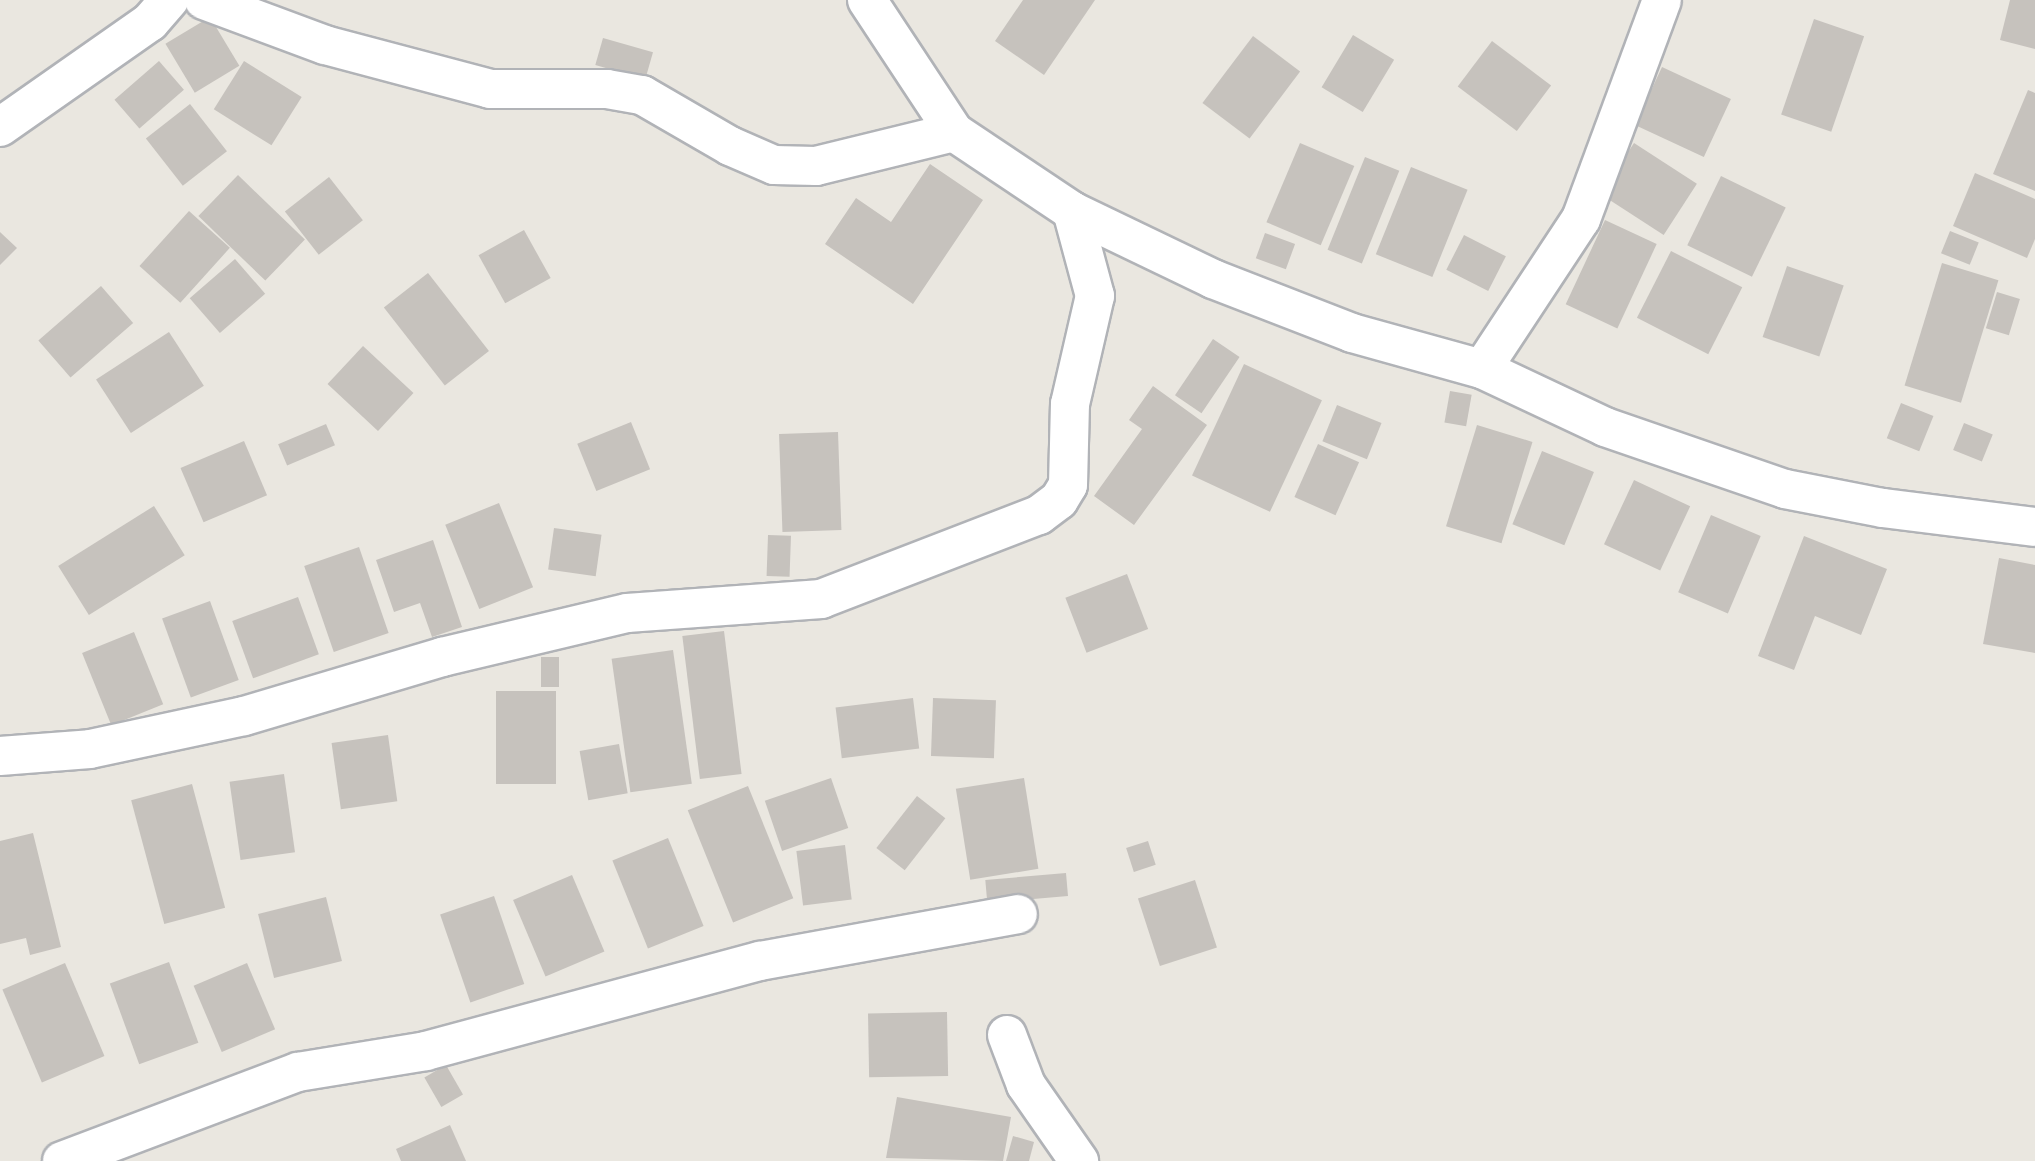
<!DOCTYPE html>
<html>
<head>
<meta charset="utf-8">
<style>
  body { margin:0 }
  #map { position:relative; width:2035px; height:1161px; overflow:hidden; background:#eae7e0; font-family:"Work Sans",sans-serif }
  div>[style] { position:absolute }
  .building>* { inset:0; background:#c6c2bd; transform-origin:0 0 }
  .roads { filter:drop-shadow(2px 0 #b1b3b7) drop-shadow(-2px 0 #b1b3b7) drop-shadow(0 2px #b1b3b7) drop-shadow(0 -2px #b1b3b7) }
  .minor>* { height:38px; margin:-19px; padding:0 19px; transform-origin:19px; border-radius:19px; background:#fff }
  span { translate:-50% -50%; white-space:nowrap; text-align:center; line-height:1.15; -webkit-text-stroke:7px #fff; paint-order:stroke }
</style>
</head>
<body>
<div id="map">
  <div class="building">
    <div style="clip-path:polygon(1023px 0,1095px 0,1044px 75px,995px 41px)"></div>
    <div style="clip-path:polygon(2010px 0,2035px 0,2035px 49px,2000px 40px)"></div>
    <div style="left:210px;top:17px;width:57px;height:52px;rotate:59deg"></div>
    <div style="left:1814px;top:19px;width:53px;height:101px;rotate:19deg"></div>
    <div style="left:1353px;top:35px;width:48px;height:61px;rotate:31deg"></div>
    <div style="left:1253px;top:36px;width:59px;height:84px;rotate:37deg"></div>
    <div style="left:603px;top:38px;width:52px;height:28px;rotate:16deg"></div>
    <div style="left:1492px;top:41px;width:74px;height:57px;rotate:37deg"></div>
    <div style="left:159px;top:61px;width:38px;height:59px;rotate:49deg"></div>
    <div style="left:244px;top:61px;width:68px;height:57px;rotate:32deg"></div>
    <div style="left:1662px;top:67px;width:76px;height:64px;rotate:25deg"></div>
    <div style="clip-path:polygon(2028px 90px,2035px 93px,2035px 191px,1993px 174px)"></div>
    <div style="left:190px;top:104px;width:60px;height:56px;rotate:52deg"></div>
    <div style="left:1300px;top:143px;width:59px;height:86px;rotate:23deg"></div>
    <div style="left:1634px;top:143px;width:75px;height:61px;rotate:33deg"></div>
    <div style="left:1365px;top:157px;width:37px;height:100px;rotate:22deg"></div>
    <div style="clip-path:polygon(930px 164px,983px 200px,913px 304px,825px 244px,856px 198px,891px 222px)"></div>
    <div style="left:1411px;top:167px;width:61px;height:94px;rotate:22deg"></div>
    <div style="clip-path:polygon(1975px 173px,2035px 199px,2035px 239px,2027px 258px,1953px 226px)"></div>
    <div style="left:238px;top:175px;width:93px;height:57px;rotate:44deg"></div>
    <div style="left:1721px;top:176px;width:72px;height:77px;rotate:26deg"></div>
    <div style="left:329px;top:177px;width:55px;height:56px;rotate:52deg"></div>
    <div style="left:189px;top:211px;width:55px;height:74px;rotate:42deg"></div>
    <div style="left:1605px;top:220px;width:57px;height:93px;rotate:25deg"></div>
    <div style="left:524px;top:230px;width:55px;height:52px;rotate:61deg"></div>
    <div style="left:1950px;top:231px;width:31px;height:24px;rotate:22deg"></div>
    <div style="clip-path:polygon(0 232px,17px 248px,0 265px)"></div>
    <div style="left:1265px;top:233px;width:32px;height:27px;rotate:20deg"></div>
    <div style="left:1464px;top:235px;width:47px;height:39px;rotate:27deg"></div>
    <div style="left:1671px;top:251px;width:80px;height:75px;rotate:27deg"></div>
    <div style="left:235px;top:259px;width:46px;height:60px;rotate:49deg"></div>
    <div style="left:1942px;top:263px;width:59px;height:128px;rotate:17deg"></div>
    <div style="left:1787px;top:266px;width:60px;height:75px;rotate:19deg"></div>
    <div style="left:428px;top:273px;width:99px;height:56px;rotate:52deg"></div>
    <div style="left:101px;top:286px;width:49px;height:83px;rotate:49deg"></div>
    <div style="left:1997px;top:292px;width:24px;height:38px;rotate:17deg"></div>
    <div style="left:169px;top:332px;width:64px;height:87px;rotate:57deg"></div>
    <div style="left:1213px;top:339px;width:32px;height:68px;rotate:34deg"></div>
    <div style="left:363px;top:346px;width:69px;height:52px;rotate:43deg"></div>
    <div style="left:1244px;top:364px;width:86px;height:123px;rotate:25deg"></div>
    <div style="clip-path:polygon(1153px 386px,1207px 425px,1134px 525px,1094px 496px,1142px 429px,1129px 420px)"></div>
    <div style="left:1450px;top:391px;width:22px;height:32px;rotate:10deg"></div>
    <div style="left:1901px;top:403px;width:35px;height:38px;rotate:22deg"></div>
    <div style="left:1337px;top:405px;width:48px;height:39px;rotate:22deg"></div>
    <div style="left:631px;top:422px;width:51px;height:58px;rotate:68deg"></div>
    <div style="left:1964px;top:423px;width:31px;height:29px;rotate:22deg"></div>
    <div style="left:326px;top:424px;width:23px;height:52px;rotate:67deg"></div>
    <div style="left:1477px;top:425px;width:58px;height:106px;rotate:17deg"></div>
    <div style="left:838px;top:432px;width:98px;height:59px;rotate:88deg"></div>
    <div style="left:244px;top:441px;width:59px;height:69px;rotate:67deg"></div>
    <div style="left:1318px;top:444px;width:45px;height:58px;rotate:24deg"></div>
    <div style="left:1542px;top:451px;width:56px;height:79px;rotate:22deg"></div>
    <div style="left:1634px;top:480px;width:62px;height:71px;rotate:25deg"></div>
    <div style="left:499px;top:503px;width:91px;height:58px;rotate:68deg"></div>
    <div style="left:154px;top:506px;width:58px;height:113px;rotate:58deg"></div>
    <div style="left:1711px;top:515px;width:54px;height:84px;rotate:23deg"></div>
    <div style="left:554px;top:528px;width:48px;height:42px;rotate:8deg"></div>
    <div style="left:768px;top:535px;width:23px;height:41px;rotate:2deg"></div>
    <div style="clip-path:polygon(1804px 536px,1887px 569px,1861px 635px,1815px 616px,1794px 670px,1758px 656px)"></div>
    <div style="clip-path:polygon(433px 540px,462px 627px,432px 637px,420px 603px,394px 612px,376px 560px)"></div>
    <div style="left:359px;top:547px;width:91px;height:58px;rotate:71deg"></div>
    <div style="clip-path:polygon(1999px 558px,2035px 565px,2035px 653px,1983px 644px)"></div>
    <div style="left:1127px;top:574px;width:59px;height:66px;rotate:69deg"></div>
    <div style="left:298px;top:597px;width:61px;height:70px;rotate:70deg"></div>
    <div style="left:210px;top:601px;width:84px;height:51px;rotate:70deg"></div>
    <div style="left:724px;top:631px;width:144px;height:42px;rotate:83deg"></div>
    <div style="left:134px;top:632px;width:78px;height:56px;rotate:68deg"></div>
    <div style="left:673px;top:650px;width:135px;height:62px;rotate:82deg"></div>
    <div style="left:541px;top:657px;width:18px;height:30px"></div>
    <div style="left:496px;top:691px;width:60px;height:93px"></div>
    <div style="left:913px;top:698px;width:51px;height:78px;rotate:83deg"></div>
    <div style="left:933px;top:698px;width:63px;height:58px;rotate:2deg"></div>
    <div style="left:388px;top:735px;width:67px;height:57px;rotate:82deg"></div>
    <div style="left:619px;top:744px;width:50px;height:40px;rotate:80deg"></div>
    <div style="left:284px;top:774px;width:79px;height:55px;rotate:82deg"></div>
    <div style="left:831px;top:778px;width:53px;height:70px;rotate:71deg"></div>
    <div style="left:1024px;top:778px;width:92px;height:69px;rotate:81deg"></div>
    <div style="left:192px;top:784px;width:128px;height:63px;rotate:75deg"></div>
    <div style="left:748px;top:786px;width:121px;height:65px;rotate:68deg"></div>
    <div style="left:917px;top:796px;width:36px;height:66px;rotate:38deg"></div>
    <div style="clip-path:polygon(33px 833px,61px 947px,30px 955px,26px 938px,0 944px,0 841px)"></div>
    <div style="left:668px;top:838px;width:95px;height:60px;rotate:68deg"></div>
    <div style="left:1148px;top:841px;width:25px;height:23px;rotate:72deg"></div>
    <div style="left:845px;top:845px;width:55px;height:49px;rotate:83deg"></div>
    <div style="left:1066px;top:873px;width:23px;height:81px;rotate:85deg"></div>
    <div style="left:572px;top:875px;width:83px;height:64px;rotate:67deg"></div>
    <div style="left:1195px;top:880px;width:71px;height:60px;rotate:72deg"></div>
    <div style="left:494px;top:896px;width:93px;height:57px;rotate:71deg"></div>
    <div style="left:326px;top:897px;width:66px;height:70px;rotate:76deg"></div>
    <div style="left:169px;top:962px;width:86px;height:63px;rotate:70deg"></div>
    <div style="left:65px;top:963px;width:101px;height:68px;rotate:67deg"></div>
    <div style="left:247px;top:963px;width:72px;height:58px;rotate:67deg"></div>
    <div style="left:947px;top:1012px;width:64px;height:79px;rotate:89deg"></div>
    <div style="left:446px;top:1065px;width:34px;height:25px;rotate:60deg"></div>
    <div style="clip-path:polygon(897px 1097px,1011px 1117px,1003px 1161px,886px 1158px)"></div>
    <div style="clip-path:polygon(450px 1125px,466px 1161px,401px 1161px,396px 1149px)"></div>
    <div style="clip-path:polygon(1013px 1136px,1034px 1142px,1029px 1161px,1006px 1161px)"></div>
  </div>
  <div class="roads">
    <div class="minor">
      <div style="left:204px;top:0;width:129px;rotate:20.4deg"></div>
      <div style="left:325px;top:45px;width:171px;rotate:14.9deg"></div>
      <div style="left:490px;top:89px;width:117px"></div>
      <div style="left:607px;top:89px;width:36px;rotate:10deg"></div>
      <div style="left:642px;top:95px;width:102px;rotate:30.1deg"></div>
      <div style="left:730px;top:146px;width:48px;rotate:23.4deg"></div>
      <div style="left:774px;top:165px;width:42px;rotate:1.4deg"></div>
      <div style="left:816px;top:166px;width:142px;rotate:-13.8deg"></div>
      <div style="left:867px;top:0;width:158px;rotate:56.6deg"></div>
      <div style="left:954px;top:132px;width:142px;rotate:33.8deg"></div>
      <div style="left:1072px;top:211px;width:157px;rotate:25.7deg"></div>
      <div style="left:1213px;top:279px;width:149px;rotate:21.2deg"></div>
      <div style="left:1352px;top:333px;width:135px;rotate:15.5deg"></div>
      <div style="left:1482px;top:369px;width:136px;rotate:25.2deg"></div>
      <div style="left:1605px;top:427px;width:190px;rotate:19deg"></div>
      <div style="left:1785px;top:489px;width:100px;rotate:11deg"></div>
      <div style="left:1883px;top:508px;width:153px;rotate:7.1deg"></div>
      <div style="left:0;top:127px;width:183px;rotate:-35deg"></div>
      <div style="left:150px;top:22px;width:29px;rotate:-49deg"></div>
      <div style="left:1482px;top:369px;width:180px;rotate:-56.6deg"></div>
      <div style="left:1581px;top:219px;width:233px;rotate:-69.7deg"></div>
      <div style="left:0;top:756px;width:90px;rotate:-4.4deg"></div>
      <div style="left:90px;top:749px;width:157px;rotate:-12.1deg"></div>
      <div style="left:244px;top:716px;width:207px;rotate:-16.6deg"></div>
      <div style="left:442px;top:657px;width:190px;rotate:-13.4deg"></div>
      <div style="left:627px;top:613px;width:195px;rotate:-4.1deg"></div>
      <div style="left:821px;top:599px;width:234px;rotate:-21.1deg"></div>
      <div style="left:1039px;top:515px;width:25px;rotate:-37deg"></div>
      <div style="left:1059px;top:500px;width:17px;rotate:-59deg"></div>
      <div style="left:1068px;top:485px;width:81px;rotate:-88.6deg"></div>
      <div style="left:1070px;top:404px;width:111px;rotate:-77deg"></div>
      <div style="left:1095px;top:296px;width:88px;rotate:-105.1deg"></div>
      <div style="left:1007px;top:1035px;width:53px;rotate:69.2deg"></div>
      <div style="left:1026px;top:1085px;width:93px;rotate:55.1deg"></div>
      <div style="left:62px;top:1161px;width:252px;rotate:-20.7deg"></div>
      <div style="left:298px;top:1072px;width:130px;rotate:-9.3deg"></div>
      <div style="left:426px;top:1051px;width:346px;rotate:-15.1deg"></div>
      <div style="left:760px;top:961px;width:262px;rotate:-10.3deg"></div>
    </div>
  </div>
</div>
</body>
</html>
